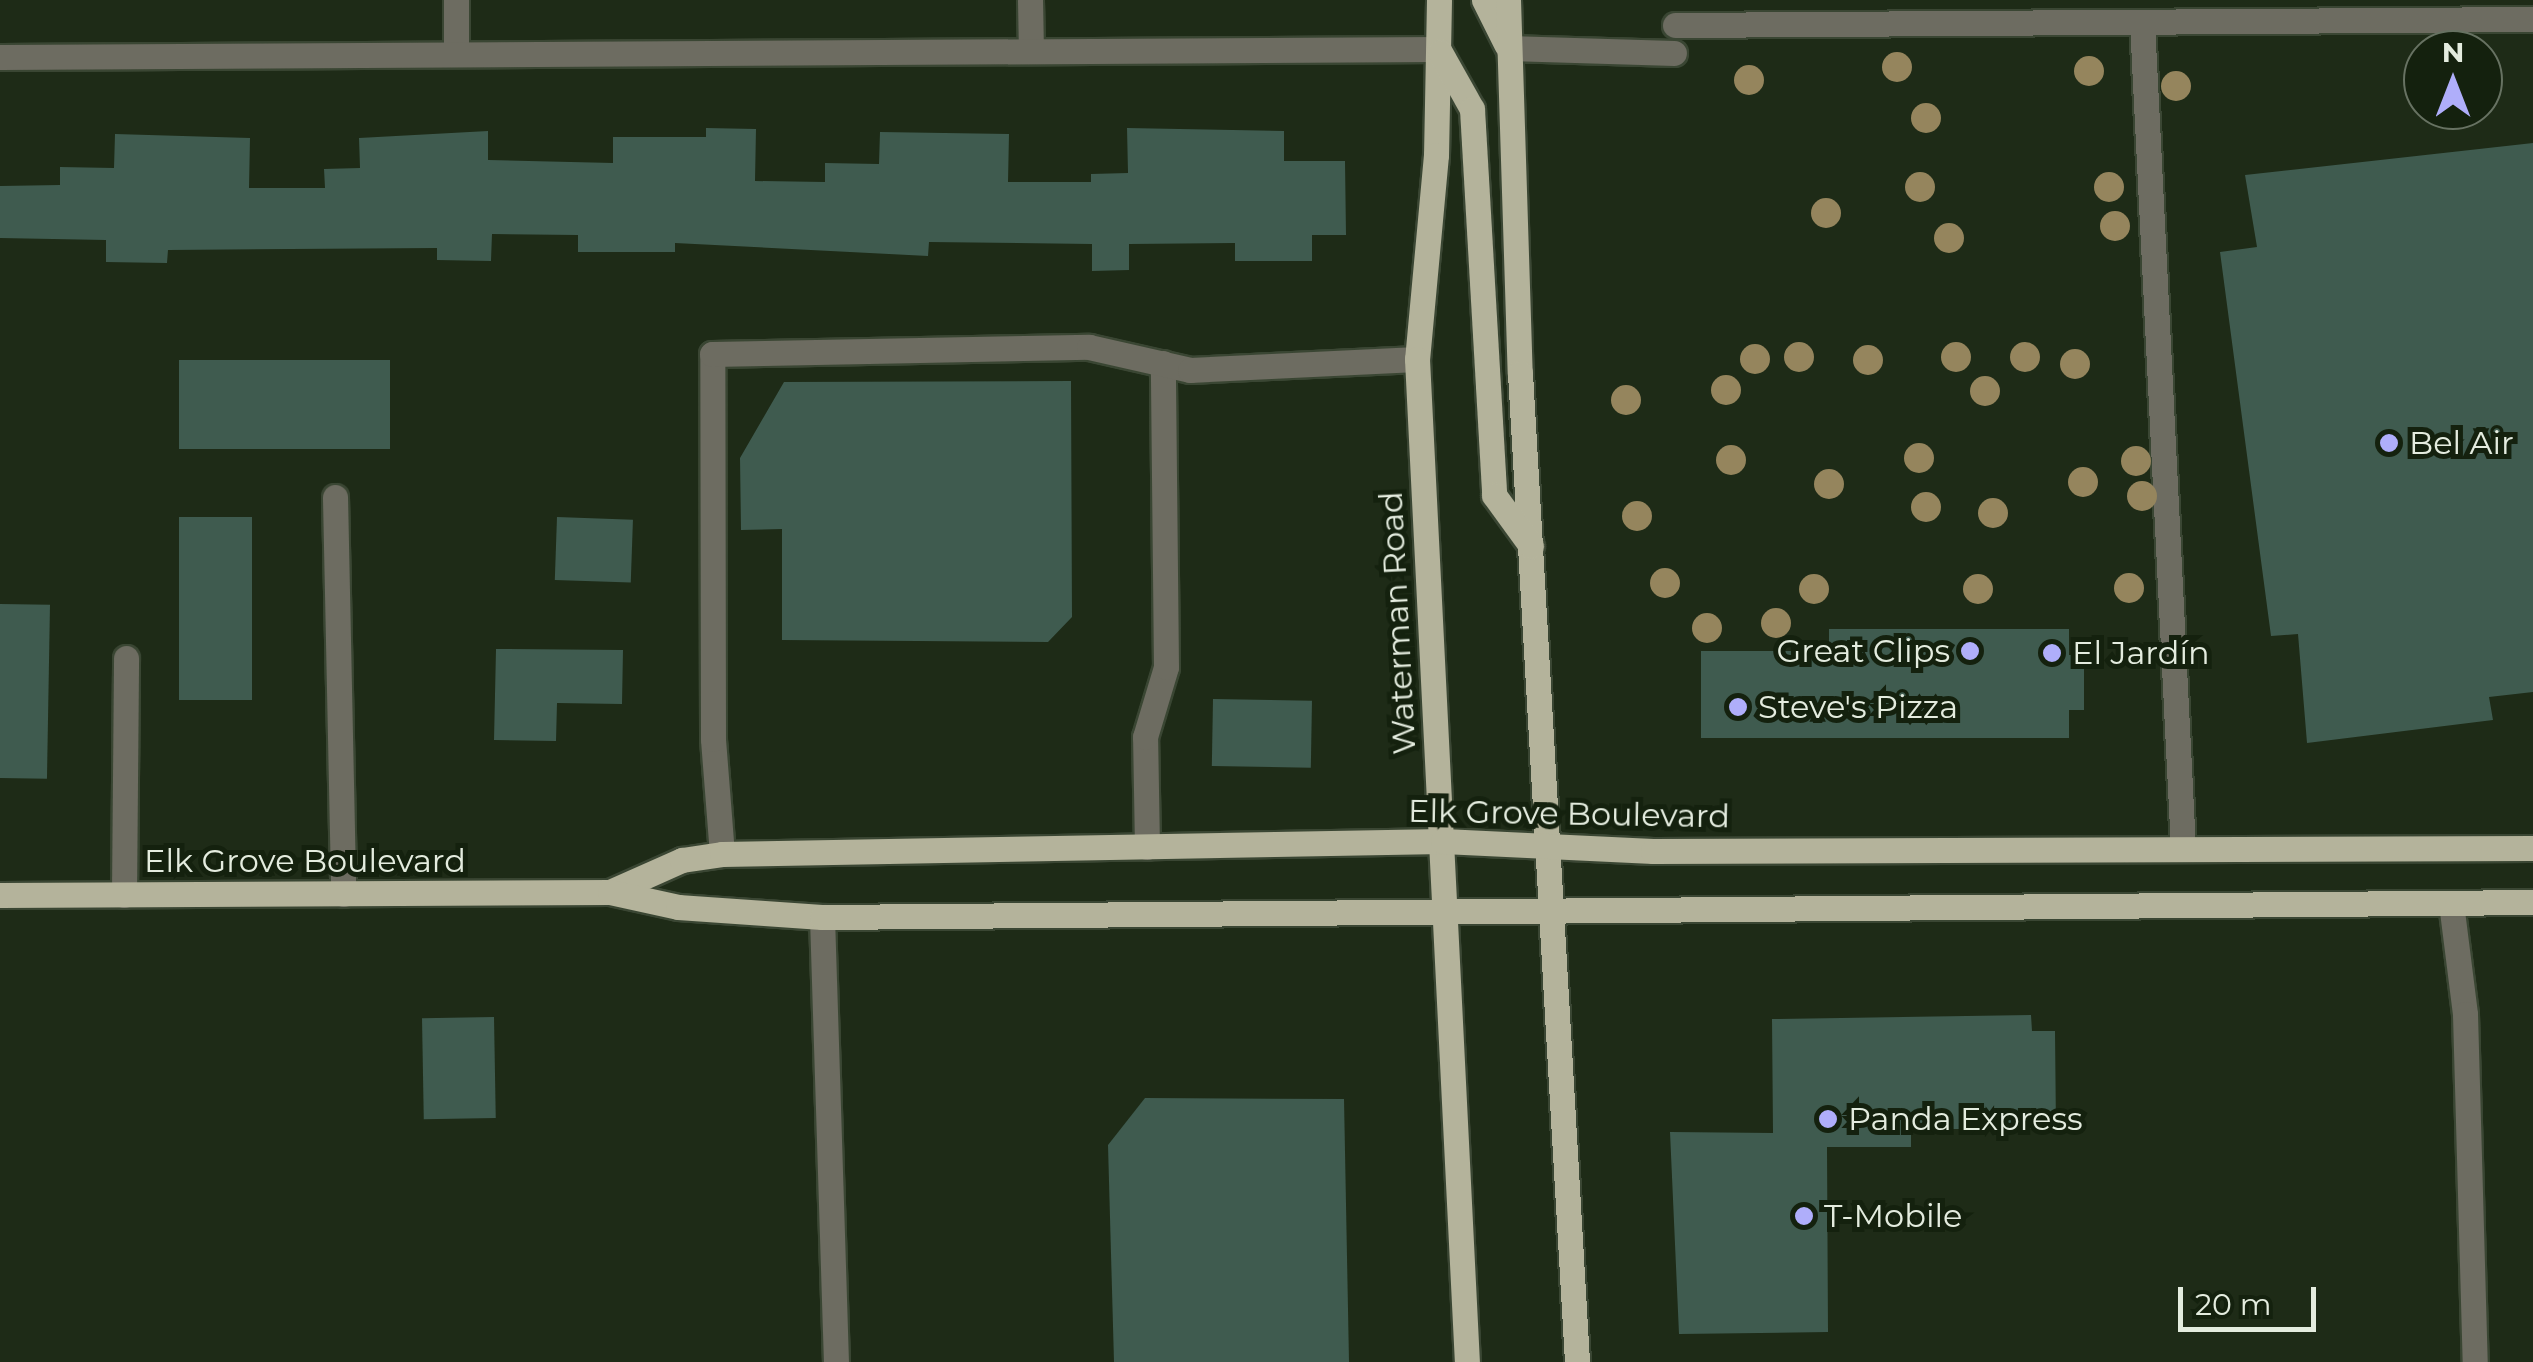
<!DOCTYPE html>
<html>
<head>
<meta charset="utf-8">
<style>
  body { margin:0 }
  #map { position:relative; width:2533px; height:1362px; overflow:hidden; background:#1e2b17; font-family:Montserrat,sans-serif }
  div>[style] { position:absolute }
  .building>* { inset:0; background:#3f5b4f; transform-origin:0 0 }
  .roads { filter:drop-shadow(2px 0 #3a4633) drop-shadow(-2px 0 #3a4633) drop-shadow(0 2px #3a4633) drop-shadow(0 -2px #3a4633) }
  .minor>* { height:25px; margin:-12.5px; padding:0 12.5px; transform-origin:12.5px; border-radius:12.5px; background:#6d6c61 }
  .major>* { height:25px; margin:-12.5px; padding:0 12.5px; transform-origin:12.5px; border-radius:12.5px; background:#b4b39b }
  .trees>* { width:30px; height:30px; margin:-15px; border-radius:50%; background:#95855d }
  .dots>* { width:28px; height:28px; translate:-50% -50%; box-sizing:border-box; border:5px solid #14210e; border-radius:50% }
  span { translate:-50% -50%; white-space:nowrap; text-align:center; line-height:1.15; -webkit-text-stroke:10px #14210e; paint-order:stroke }
  .poi-label { font-size:32px; color:#e4ecdf }
  .left { translate:0 -50%; text-align:left }
  .right { translate:-100% -50%; text-align:right }
  .street-label { font-size:32px; color:#e4ecdf }
  .north { position:absolute; left:2403px; top:30px; width:100px; height:100px; box-sizing:border-box; background:#14210e; border:2px solid #677262; border-radius:50%; rotate:0deg; font-size:28px; font-weight:700; line-height:40px; text-align:center; color:#e4ecdf }
  .north::after { content:''; display:block; margin:auto; width:35px; height:45px; background:#afaefa; clip-path:polygon(50% 0,100% 100%,50% 72%,0 100%) }
  .scale { position:absolute; left:2178px; top:1287px; width:138px; height:45px; box-sizing:border-box; border:5px solid #e4ecdf; border-top:0; padding-left:12px; font-size:30px; line-height:35px; white-space:nowrap; color:#e4ecdf; -webkit-text-stroke:8px #14210e; paint-order:stroke }
</style>
</head>
<body>
<div id="map">
  <div class="building">
    <div style="clip-path:polygon(706px 128px,756px 129px,755px 181px,825px 182px,825px 163px,879px 164px,880px 132px,1009px 134px,1008px 182px,1091px 182px,1091px 174px,1128px 173px,1127px 128px,1284px 131px,1284px 161px,1345px 161px,1346px 235px,1312px 235px,1312px 261px,1235px 261px,1235px 243px,1129px 244px,1129px 270px,1092px 271px,1092px 244px,929px 242px,928px 256px,675px 243px,675px 252px,578px 252px,578px 235px,492px 234px,491px 261px,437px 260px,437px 248px,168px 250px,167px 263px,106px 262px,106px 240px,0 238px,0 186px,60px 185px,60px 167px,114px 168px,115px 134px,250px 138px,249px 188px,325px 188px,324px 169px,360px 168px,359px 138px,488px 131px,488px 160px,613px 163px,613px 137px,706px 137px)"></div>
    <div style="clip-path:polygon(2533px 143px,2533px 692px,2489px 697px,2493px 720px,2307px 743px,2298px 634px,2271px 636px,2220px 252px,2257px 247px,2245px 175px)"></div>
    <div style="left:179px;top:360px;width:211px;height:89px"></div>
    <div style="clip-path:polygon(1071px 381px,1072px 617px,1048px 642px,782px 640px,782px 529px,741px 530px,740px 458px,784px 382px)"></div>
    <div style="left:179px;top:517px;width:73px;height:183px"></div>
    <div style="left:557px;top:517px;width:76px;height:63px;rotate:2deg"></div>
    <div style="left:0;top:604px;width:50px;height:174px;rotate:1deg"></div>
    <div style="clip-path:polygon(1829px 629px,2069px 629px,2069px 655px,2084px 655px,2084px 710px,2069px 710px,2069px 738px,1701px 738px,1701px 651px,1829px 651px)"></div>
    <div style="clip-path:polygon(496px 649px,623px 650px,622px 704px,557px 703px,556px 741px,494px 740px)"></div>
    <div style="left:1213px;top:699px;width:99px;height:67px;rotate:1deg"></div>
    <div style="clip-path:polygon(2031px 1015px,2032px 1031px,2055px 1031px,2056px 1129px,1911px 1129px,1911px 1147px,1827px 1147px,1828px 1332px,1679px 1334px,1670px 1132px,1773px 1133px,1772px 1019px)"></div>
    <div style="left:494px;top:1017px;width:101px;height:72px;rotate:89deg"></div>
    <div style="clip-path:polygon(1145px 1098px,1344px 1099px,1349px 1362px,1114px 1362px,1108px 1145px)"></div>
  </div>
  <div class="roads">
    <div class="minor">
      <div style="left:456px;top:0;width:54px;rotate:90deg"></div>
      <div style="left:1030px;top:0;width:51px;rotate:88.9deg"></div>
      <div style="left:2142px;top:22px;width:828px;rotate:87.16deg"></div>
      <div style="left:1675px;top:25px;width:858px;rotate:-0.4deg"></div>
      <div style="left:1508px;top:48px;width:166px;rotate:1.7deg"></div>
      <div style="left:0;top:57px;width:1438px;rotate:-0.32deg"></div>
      <div style="left:335px;top:497px;width:397px;rotate:88.8deg"></div>
      <div style="left:1147px;top:847px;width:110px;rotate:-91deg"></div>
      <div style="left:1145px;top:737px;width:73px;rotate:-73.3deg"></div>
      <div style="left:1166px;top:667px;width:304px;rotate:-90.6deg"></div>
      <div style="left:722px;top:854px;width:115px;rotate:-94.5deg"></div>
      <div style="left:713px;top:739px;width:385px;rotate:-90.1deg"></div>
      <div style="left:712px;top:354px;width:377px;rotate:-1.1deg"></div>
      <div style="left:1089px;top:347px;width:104px;rotate:12.8deg"></div>
      <div style="left:1190px;top:370px;width:227px;rotate:-2.8deg"></div>
      <div style="left:124px;top:895px;width:237px;rotate:-89.5deg"></div>
      <div style="left:2451px;top:903px;width:112px;rotate:82.8deg"></div>
      <div style="left:2465px;top:1014px;width:348px;rotate:88.4deg"></div>
      <div style="left:822px;top:917px;width:445px;rotate:88.2deg"></div>
    </div>
    <div class="major">
      <div style="left:1439px;top:0;width:155px;rotate:91.1deg"></div>
      <div style="left:1436px;top:155px;width:205px;rotate:95.3deg"></div>
      <div style="left:1417px;top:359px;width:1004px;rotate:87.15deg"></div>
      <div style="left:1484px;top:0;width:49px;rotate:63.4deg"></div>
      <div style="left:1508px;top:0;width:373px;rotate:88.2deg"></div>
      <div style="left:1520px;top:373px;width:991px;rotate:86.7deg"></div>
      <div style="left:1440px;top:52px;width:65px;rotate:60.7deg"></div>
      <div style="left:1472px;top:109px;width:387px;rotate:86.7deg"></div>
      <div style="left:1494px;top:495px;width:63px;rotate:54deg"></div>
      <div style="left:610px;top:892px;width:79px;rotate:-24deg"></div>
      <div style="left:682px;top:860px;width:40px;rotate:-8.5deg"></div>
      <div style="left:722px;top:854px;width:721px;rotate:-1.03deg"></div>
      <div style="left:1443px;top:841px;width:210px;rotate:2.7deg"></div>
      <div style="left:1653px;top:851px;width:880px;rotate:-0.2deg"></div>
      <div style="left:0;top:895px;width:610px;rotate:-0.28deg"></div>
      <div style="left:610px;top:892px;width:70px;rotate:12.4deg"></div>
      <div style="left:678px;top:907px;width:144px;rotate:4deg"></div>
      <div style="left:822px;top:917px;width:1711px;rotate:-0.5deg"></div>
    </div>
  </div>
  <div class="trees">
    <div style="left:1897px;top:67px"></div>
    <div style="left:2089px;top:71px"></div>
    <div style="left:1749px;top:80px"></div>
    <div style="left:2176px;top:86px"></div>
    <div style="left:1926px;top:118px"></div>
    <div style="left:1920px;top:187px"></div>
    <div style="left:2109px;top:187px"></div>
    <div style="left:1826px;top:213px"></div>
    <div style="left:2115px;top:226px"></div>
    <div style="left:1949px;top:238px"></div>
    <div style="left:1799px;top:357px"></div>
    <div style="left:1956px;top:357px"></div>
    <div style="left:2025px;top:357px"></div>
    <div style="left:1755px;top:359px"></div>
    <div style="left:1868px;top:360px"></div>
    <div style="left:2075px;top:364px"></div>
    <div style="left:1726px;top:390px"></div>
    <div style="left:1985px;top:391px"></div>
    <div style="left:1626px;top:400px"></div>
    <div style="left:1919px;top:458px"></div>
    <div style="left:1731px;top:460px"></div>
    <div style="left:2136px;top:461px"></div>
    <div style="left:2083px;top:482px"></div>
    <div style="left:1829px;top:484px"></div>
    <div style="left:2142px;top:496px"></div>
    <div style="left:1926px;top:507px"></div>
    <div style="left:1993px;top:513px"></div>
    <div style="left:1637px;top:516px"></div>
    <div style="left:1665px;top:583px"></div>
    <div style="left:2129px;top:588px"></div>
    <div style="left:1814px;top:589px"></div>
    <div style="left:1978px;top:589px"></div>
    <div style="left:1776px;top:623px"></div>
    <div style="left:1707px;top:628px"></div>
  </div>
  <div class="dots">
    <div style="left:2389px;top:443px;background:#afaefa"></div>
    <div style="left:1970px;top:651px;background:#afaefa"></div>
    <div style="left:2052px;top:653px;background:#afaefa"></div>
    <div style="left:1738px;top:707px;background:#afaefa"></div>
    <div style="left:1828px;top:1119px;background:#afaefa"></div>
    <div style="left:1804px;top:1216px;background:#afaefa"></div>
  </div>
  <div class="poi-label">
    <span class="left" style="left:2409px;top:443px">Bel Air</span>
    <span class="right" style="left:1950px;top:651px">Great Clips</span>
    <span class="left" style="left:2072px;top:653px">El Jardín</span>
    <span class="left" style="left:1758px;top:707px">Steve's Pizza</span>
    <span class="left" style="left:1848px;top:1119px">Panda Express</span>
    <span class="left" style="left:1824px;top:1216px">T-Mobile</span>
  </div>
  <div class="street-label">
    <span style="left:1398px;top:623px;rotate:-93deg">Waterman Road</span>
    <span style="left:1569px;top:814px;rotate:1deg">Elk Grove Boulevard</span>
    <span style="left:305px;top:861px">Elk Grove Boulevard</span>
  </div>
  <div class="north">N</div>
  <div class="scale">20 m</div>
</div>
</body>
</html>
